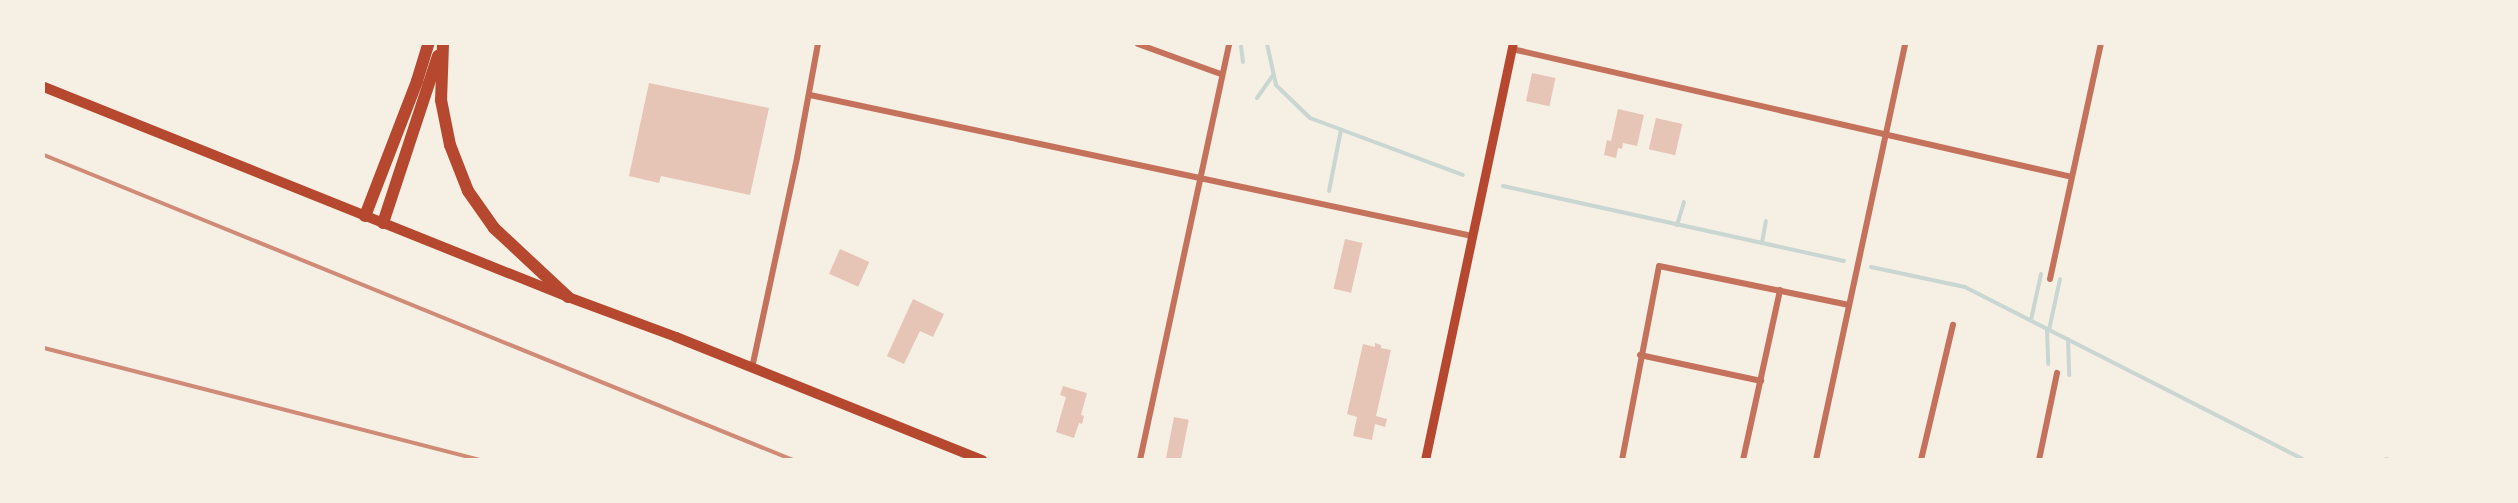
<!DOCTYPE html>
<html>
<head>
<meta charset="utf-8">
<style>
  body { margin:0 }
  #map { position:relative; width:2518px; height:503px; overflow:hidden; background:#f6efe4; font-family:"Open Sans",sans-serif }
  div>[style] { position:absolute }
  .stream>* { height:4px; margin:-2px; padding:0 2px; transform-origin:2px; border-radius:2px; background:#c9d6d2 }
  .building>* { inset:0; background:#e6c5b7; transform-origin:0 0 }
  .minor>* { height:6px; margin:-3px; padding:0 3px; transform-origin:3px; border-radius:3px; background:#c5725c }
  .secondary>* { height:9px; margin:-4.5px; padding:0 4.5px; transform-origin:4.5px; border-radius:4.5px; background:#b5482f }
  .primary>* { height:10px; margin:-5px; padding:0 5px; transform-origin:5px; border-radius:5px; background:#b5482f }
  .motorway>* { height:12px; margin:-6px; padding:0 6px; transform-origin:6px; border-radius:6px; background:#b5482f }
  .rail>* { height:4px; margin:-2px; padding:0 2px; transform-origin:2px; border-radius:2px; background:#cf8b77 }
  span { translate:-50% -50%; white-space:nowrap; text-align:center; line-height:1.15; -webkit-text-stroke:6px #f6efe4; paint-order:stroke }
  .frame { position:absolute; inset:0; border:45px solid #f6efe4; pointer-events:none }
</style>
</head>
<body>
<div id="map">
  <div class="stream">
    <div style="left:1267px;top:44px;width:42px;rotate:77.6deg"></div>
    <div style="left:1276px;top:85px;width:47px;rotate:44.1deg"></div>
    <div style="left:1310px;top:118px;width:163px;rotate:20.4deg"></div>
    <div style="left:1241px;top:46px;width:16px;rotate:83deg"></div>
    <div style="left:1257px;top:98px;width:28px;rotate:-55deg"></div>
    <div style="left:1503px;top:186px;width:349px;rotate:12.4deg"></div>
    <div style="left:1329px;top:191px;width:62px;rotate:-78.9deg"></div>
    <div style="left:1677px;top:225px;width:24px;rotate:-73deg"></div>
    <div style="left:1762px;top:243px;width:22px;rotate:-80deg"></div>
    <div style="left:1871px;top:267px;width:96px;rotate:12deg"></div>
    <div style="left:1965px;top:287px;width:381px;rotate:27deg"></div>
    <div style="left:2031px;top:320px;width:47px;rotate:-77.7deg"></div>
    <div style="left:2047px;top:329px;width:35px;rotate:88deg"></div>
    <div style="left:2049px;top:330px;width:52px;rotate:-77.8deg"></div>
    <div style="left:2068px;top:339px;width:36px;rotate:88deg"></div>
    <div style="left:2384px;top:460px;width:3px;rotate:-18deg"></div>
  </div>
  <div class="building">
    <div style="left:1532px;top:73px;width:24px;height:29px;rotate:12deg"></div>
    <div style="clip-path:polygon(649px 83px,769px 108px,750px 195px,661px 176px,659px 183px,629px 176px)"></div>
    <div style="clip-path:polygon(1618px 109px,1644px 115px,1637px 146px,1623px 143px,1622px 149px,1618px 148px,1616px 158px,1604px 155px,1607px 140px,1611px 141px)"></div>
    <div style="left:1656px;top:118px;width:27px;height:32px;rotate:13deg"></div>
    <div style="left:1345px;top:239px;width:18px;height:51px;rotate:13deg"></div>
    <div style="left:840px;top:249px;width:32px;height:27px;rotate:24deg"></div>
    <div style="clip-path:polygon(913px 299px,944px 314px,933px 337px,920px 331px,904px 364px,887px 356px)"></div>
    <div style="clip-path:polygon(1375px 343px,1381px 345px,1381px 348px,1391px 350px,1376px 416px,1387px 419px,1385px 427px,1375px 424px,1372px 440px,1353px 436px,1357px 417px,1347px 414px,1363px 344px,1375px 347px)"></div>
    <div style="clip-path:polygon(1063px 386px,1087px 393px,1081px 415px,1084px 416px,1082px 424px,1079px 423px,1074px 438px,1056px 432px,1066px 397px,1060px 395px)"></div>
    <div style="left:1174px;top:417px;width:15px;height:44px;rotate:11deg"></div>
  </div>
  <div class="minor">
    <div style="left:1138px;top:44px;width:88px;rotate:19.9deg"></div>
    <div style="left:1512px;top:49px;width:574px;rotate:12.88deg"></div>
    <div style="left:810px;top:95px;width:677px;rotate:12.02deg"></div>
    <div style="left:2050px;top:279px;width:240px;rotate:-77.8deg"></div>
    <div style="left:1640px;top:355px;width:124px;rotate:12.1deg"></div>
    <div style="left:752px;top:368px;width:215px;rotate:-77.9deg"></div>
    <div style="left:797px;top:158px;width:116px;rotate:-79.6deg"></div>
    <div style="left:1140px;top:460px;width:425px;rotate:-77.9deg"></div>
    <div style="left:1622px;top:460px;width:197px;rotate:-79.2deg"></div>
    <div style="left:1659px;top:266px;width:194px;rotate:11.6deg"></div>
    <div style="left:1743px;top:460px;width:174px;rotate:-77.7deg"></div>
    <div style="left:1816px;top:460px;width:425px;rotate:-77.9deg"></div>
    <div style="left:1921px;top:460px;width:139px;rotate:-76.7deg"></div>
    <div style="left:2039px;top:460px;width:89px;rotate:-78.3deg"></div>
  </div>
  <div class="secondary">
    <div style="left:1425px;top:460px;width:425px;rotate:-78.1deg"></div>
  </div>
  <div class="primary">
    <div style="left:44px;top:87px;width:565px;rotate:21.84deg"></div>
    <div style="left:568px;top:297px;width:115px;rotate:20.3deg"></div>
    <div style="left:676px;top:337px;width:330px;rotate:21.9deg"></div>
  </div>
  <div class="motorway">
    <div style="left:443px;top:44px;width:56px;rotate:92deg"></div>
    <div style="left:441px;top:100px;width:46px;rotate:78.7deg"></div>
    <div style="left:450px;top:145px;width:49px;rotate:68.6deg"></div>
    <div style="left:468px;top:191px;width:45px;rotate:54.9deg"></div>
    <div style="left:494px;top:228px;width:101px;rotate:43deg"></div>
    <div style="left:365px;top:216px;width:145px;rotate:-68.9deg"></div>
    <div style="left:417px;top:81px;width:39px;rotate:-73deg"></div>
    <div style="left:383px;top:223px;width:176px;rotate:-71.8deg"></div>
  </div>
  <div class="rail">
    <div style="left:44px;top:155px;width:809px;rotate:22.16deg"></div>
    <div style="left:44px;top:348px;width:450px;rotate:14.4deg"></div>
  </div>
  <div class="frame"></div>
</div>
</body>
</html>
